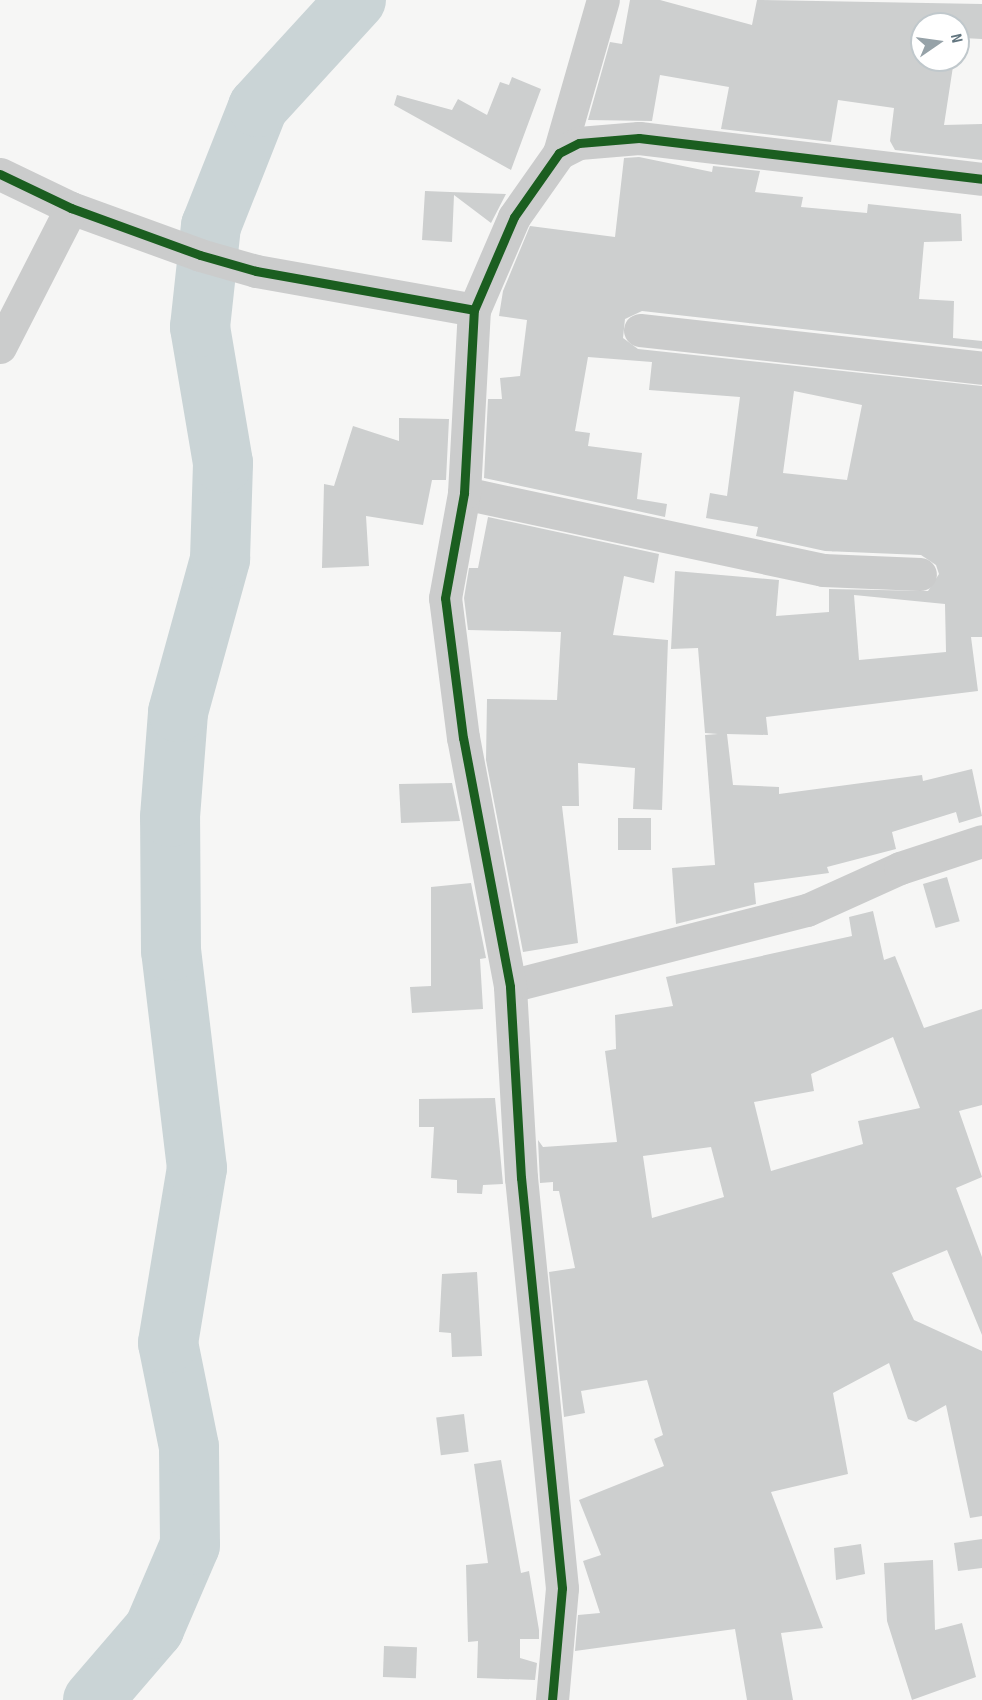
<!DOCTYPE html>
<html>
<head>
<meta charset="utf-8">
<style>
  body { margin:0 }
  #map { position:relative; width:982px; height:1700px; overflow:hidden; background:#f6f6f5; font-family:"Sofia Sans Condensed",sans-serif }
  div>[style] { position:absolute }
  .river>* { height:60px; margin:-30px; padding:0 30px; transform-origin:30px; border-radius:30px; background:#cad4d6 }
  .building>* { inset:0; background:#cdcfcf; transform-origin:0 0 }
  .street>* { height:33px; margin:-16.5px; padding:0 16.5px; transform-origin:16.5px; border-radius:16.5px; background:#cbcccc }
  .cycleway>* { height:9px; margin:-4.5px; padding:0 4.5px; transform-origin:4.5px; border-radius:4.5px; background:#1b5e20 }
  span { translate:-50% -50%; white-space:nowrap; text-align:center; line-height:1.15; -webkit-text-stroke:6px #fff; paint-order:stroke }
  .north { position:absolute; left:910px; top:12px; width:60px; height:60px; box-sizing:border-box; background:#fff; border:2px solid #c0c8cc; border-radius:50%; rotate:77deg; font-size:16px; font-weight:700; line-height:24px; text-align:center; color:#62757f }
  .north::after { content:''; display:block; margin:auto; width:21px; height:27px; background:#96a2a8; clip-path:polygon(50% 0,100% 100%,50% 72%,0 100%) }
</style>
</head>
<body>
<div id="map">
  <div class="river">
    <div style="left:93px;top:1700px;width:94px;rotate:-49.3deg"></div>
    <div style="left:154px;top:1629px;width:91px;rotate:-66.8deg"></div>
    <div style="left:190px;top:1545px;width:98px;rotate:-90.6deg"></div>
    <div style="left:189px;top:1447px;width:106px;rotate:-101.4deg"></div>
    <div style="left:168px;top:1343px;width:177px;rotate:-80.6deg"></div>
    <div style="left:197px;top:1168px;width:219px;rotate:-96.8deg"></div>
    <div style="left:171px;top:951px;width:134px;rotate:-90.4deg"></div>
    <div style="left:170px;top:817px;width:105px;rotate:-85.6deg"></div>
    <div style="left:178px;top:712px;width:159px;rotate:-74.6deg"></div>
    <div style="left:220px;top:559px;width:96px;rotate:-88.2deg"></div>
    <div style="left:223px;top:463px;width:138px;rotate:-99.6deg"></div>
    <div style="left:200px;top:327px;width:102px;rotate:-83.8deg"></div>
    <div style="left:211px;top:226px;width:128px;rotate:-68.4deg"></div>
    <div style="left:258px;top:107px;width:145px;rotate:-47.5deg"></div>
  </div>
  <div class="building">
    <div style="clip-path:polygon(630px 0,660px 0,752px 25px,757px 0,982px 4px,982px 39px,963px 38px,962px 57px,958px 24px,922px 24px,922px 60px,954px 60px,944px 125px,982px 124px,982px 160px,895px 150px,890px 141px,894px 108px,838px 100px,831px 142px,721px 129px,729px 87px,660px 75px,652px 121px,588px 120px,610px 42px,622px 44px)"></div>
    <div style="clip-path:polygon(512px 77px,541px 89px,511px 170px,394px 105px,397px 95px,452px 110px,458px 99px,487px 115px,500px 82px,509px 85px)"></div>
    <div style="clip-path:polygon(evenodd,639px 157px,712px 172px,713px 166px,760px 171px,755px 192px,803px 197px,801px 207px,867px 213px,868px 204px,961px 214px,962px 241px,924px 242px,919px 299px,954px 301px,953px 338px,982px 341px,982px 349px,642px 311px,625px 319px,623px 338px,638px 349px,982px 386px,982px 637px,971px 637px,978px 691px,766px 717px,768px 735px,727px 734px,733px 785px,779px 787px,779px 794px,922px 775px,923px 781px,972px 769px,982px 816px,959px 823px,956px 812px,892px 832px,896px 849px,827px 867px,829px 873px,754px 883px,756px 904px,676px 924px,672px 868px,715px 865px,705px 735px,718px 734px,705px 733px,698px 648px,671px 649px,675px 571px,779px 580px,776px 616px,829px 612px,829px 589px,928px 591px,939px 574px,936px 565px,921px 555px,825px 551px,756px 536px,758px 527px,706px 518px,710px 493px,727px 496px,740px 397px,649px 390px,652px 362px,588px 357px,575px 431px,590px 433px,588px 446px,642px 453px,637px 499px,667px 504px,665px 517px,484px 478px,488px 399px,502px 399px,500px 378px,520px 376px,527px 320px,499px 316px,503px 291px,530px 226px,615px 237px,624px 158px,639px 157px,794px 391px,862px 405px,847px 480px,783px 473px,794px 391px,639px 157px,854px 595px,945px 604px,946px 652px,859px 660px,854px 595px)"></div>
    <div style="clip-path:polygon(425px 191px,450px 192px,506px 194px,491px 223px,454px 195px,452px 242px,422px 240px)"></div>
    <div style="clip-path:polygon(399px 418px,449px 419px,446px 480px,432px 480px,423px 525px,366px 516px,369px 566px,322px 568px,324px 484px,334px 486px,353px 426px,399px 441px)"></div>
    <div style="clip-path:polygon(488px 517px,659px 554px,654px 583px,624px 576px,613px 635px,668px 640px,662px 810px,633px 809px,635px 768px,578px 763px,579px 806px,562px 806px,578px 943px,523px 952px,486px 760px,487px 699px,557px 700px,561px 632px,468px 630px,464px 598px,469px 568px,478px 568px)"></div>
    <div style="clip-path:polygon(452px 783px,460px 821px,401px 823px,399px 784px)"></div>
    <div style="left:618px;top:818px;width:33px;height:32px"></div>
    <div style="left:947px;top:877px;width:46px;height:25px;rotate:74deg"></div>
    <div style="clip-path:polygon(471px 883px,486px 958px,480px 959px,483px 1009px,412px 1013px,410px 987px,431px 986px,431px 887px)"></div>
    <div style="clip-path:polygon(evenodd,873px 911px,884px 960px,895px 956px,924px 1028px,982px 1009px,982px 1105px,959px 1111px,982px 1177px,956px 1188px,982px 1257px,982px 1335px,947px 1250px,892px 1273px,914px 1320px,982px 1351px,982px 1516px,970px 1518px,946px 1405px,916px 1422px,908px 1419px,889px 1363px,833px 1393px,848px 1474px,771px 1492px,823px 1628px,781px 1633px,793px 1700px,747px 1700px,735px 1629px,575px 1651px,578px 1615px,600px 1613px,583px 1561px,601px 1555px,579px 1500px,664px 1466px,654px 1439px,663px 1435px,647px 1380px,581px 1391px,585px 1413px,564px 1417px,549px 1272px,575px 1268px,559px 1191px,553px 1191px,553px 1182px,540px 1183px,538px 1140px,543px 1147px,617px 1142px,605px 1051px,616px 1049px,615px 1015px,673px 1006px,666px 977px,852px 936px,849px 917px,873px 911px,893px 1037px,920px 1108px,858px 1121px,863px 1144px,771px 1171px,754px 1102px,814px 1091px,811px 1074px,893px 1037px,873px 911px,711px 1147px,724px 1197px,652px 1218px,643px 1156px,711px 1147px)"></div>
    <div style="clip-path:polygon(495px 1098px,503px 1184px,483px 1185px,482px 1194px,457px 1193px,457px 1180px,431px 1178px,434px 1127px,419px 1127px,419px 1099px)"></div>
    <div style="clip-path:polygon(477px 1272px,482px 1356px,452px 1357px,451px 1333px,439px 1332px,442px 1274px)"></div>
    <div style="left:464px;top:1414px;width:38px;height:28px;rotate:83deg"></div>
    <div style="clip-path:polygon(501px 1460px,521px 1573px,529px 1571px,539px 1630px,539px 1639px,520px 1639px,520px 1658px,537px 1663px,535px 1680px,477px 1678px,478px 1641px,468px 1642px,466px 1565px,488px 1563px,474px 1464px)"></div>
    <div style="clip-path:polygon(982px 1539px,982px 1568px,958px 1571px,954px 1543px)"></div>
    <div style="clip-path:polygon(861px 1544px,865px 1574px,836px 1580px,834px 1548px)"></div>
    <div style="clip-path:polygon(933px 1560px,935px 1630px,962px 1623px,976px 1677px,912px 1700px,887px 1621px,884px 1563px)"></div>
    <div style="left:384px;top:1646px;width:33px;height:31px;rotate:2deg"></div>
  </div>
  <div class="street">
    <div style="left:559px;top:153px;width:159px;rotate:-74deg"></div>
    <div style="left:0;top:174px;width:79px;rotate:25.6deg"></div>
    <div style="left:71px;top:208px;width:137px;rotate:20deg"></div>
    <div style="left:200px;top:255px;width:58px;rotate:15.9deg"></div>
    <div style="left:256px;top:271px;width:221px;rotate:10.1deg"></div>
    <div style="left:640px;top:330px;width:344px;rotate:6.3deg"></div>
    <div style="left:0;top:347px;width:156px;rotate:-62.9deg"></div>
    <div style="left:464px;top:493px;width:367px;rotate:12.1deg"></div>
    <div style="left:823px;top:570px;width:97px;rotate:2.4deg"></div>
    <div style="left:510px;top:986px;width:307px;rotate:-14.4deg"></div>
    <div style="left:807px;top:910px;width:102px;rotate:-24.3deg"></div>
    <div style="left:900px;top:868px;width:86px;rotate:-18.2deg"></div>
    <div style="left:552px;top:1700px;width:112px;rotate:-84.9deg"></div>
    <div style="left:562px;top:1588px;width:412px;rotate:-95.7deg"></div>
    <div style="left:521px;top:1178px;width:192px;rotate:-93.3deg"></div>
    <div style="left:510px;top:986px;width:252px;rotate:-100.7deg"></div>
    <div style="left:463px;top:738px;width:141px;rotate:-97.3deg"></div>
    <div style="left:445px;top:598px;width:107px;rotate:-79.7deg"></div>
    <div style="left:464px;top:493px;width:183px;rotate:-86.9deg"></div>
    <div style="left:474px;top:310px;width:101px;rotate:-66.7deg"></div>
    <div style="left:514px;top:217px;width:78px;rotate:-54.9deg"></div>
    <div style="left:559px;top:153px;width:22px;rotate:-27deg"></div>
    <div style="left:579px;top:143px;width:60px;rotate:-4.8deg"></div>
    <div style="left:639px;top:138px;width:345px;rotate:6.8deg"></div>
  </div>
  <div class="cycleway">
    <div style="left:0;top:174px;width:79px;rotate:25.6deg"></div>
    <div style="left:71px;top:208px;width:137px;rotate:20deg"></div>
    <div style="left:200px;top:255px;width:58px;rotate:15.9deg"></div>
    <div style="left:256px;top:271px;width:221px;rotate:10.1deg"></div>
    <div style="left:552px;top:1700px;width:112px;rotate:-84.9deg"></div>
    <div style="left:562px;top:1588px;width:412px;rotate:-95.7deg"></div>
    <div style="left:521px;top:1178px;width:192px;rotate:-93.3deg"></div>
    <div style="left:510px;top:986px;width:252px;rotate:-100.7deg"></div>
    <div style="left:463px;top:738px;width:141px;rotate:-97.3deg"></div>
    <div style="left:445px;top:598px;width:107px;rotate:-79.7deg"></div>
    <div style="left:464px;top:493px;width:183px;rotate:-86.9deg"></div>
    <div style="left:474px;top:310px;width:101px;rotate:-66.7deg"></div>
    <div style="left:514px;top:217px;width:78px;rotate:-54.9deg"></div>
    <div style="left:559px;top:153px;width:22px;rotate:-27deg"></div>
    <div style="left:579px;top:143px;width:60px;rotate:-4.8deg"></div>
    <div style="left:639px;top:138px;width:345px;rotate:6.8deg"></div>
  </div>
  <div class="north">N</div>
</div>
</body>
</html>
